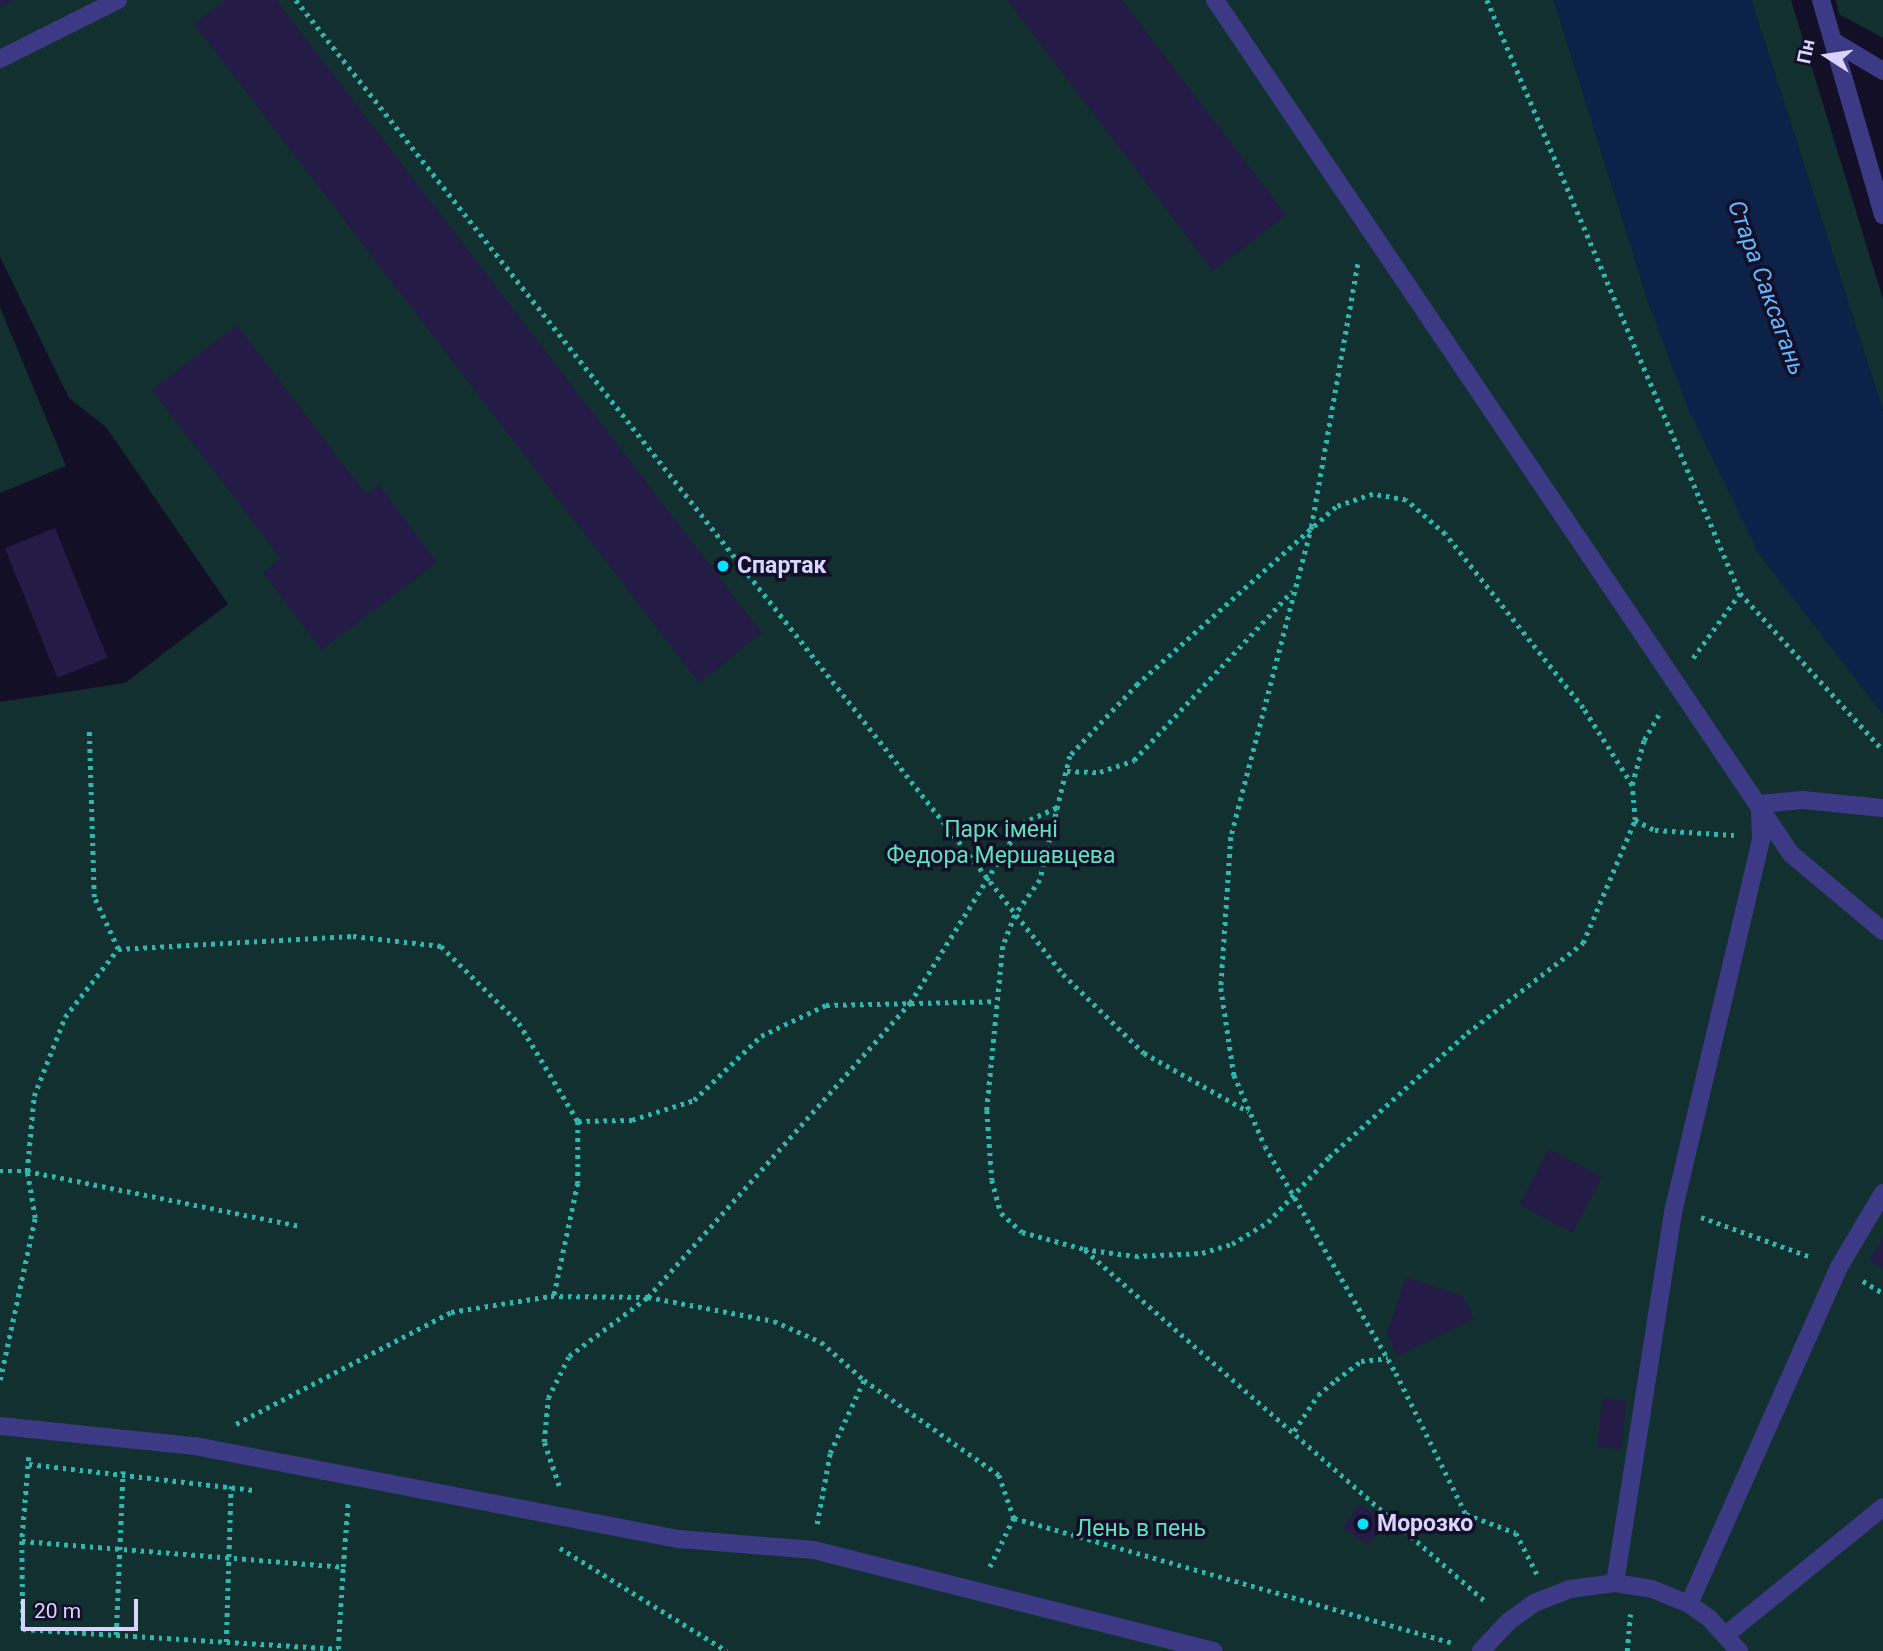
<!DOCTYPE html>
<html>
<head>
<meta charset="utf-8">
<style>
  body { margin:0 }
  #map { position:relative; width:1883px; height:1651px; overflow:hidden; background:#130f26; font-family:Roboto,sans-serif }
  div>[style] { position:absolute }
  .green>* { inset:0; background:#12302f }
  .water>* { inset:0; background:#0c2248 }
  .building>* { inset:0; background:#241b47; transform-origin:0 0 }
  .path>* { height:4.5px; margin-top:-2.25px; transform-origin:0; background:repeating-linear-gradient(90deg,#2fb8b0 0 3.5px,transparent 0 8.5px) }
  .service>* { height:18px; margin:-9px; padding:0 9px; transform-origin:9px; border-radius:9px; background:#3d3a85 }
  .pedestrian>* { height:18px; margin:-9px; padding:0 9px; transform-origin:9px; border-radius:9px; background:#3d3a85 }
  .minor>* { height:18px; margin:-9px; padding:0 9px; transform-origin:9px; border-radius:9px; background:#3d3a85 }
  .dots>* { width:19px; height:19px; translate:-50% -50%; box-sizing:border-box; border:4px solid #130f26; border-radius:50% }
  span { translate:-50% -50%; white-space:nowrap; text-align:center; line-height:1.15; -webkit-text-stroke:7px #130f26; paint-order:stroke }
  .poi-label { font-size:23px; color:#d9d4ff; font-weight:700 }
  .left { translate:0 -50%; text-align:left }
  .park-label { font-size:23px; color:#5fe0c0 }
  .water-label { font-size:24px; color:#62b6ff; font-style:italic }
  .north { position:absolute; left:1792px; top:21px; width:70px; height:70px; -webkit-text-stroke:5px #130f26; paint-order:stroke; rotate:282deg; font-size:19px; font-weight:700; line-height:28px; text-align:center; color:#d9d4ff }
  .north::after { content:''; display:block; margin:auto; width:24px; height:32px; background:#d9d4ff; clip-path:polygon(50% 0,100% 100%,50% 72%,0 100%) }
  .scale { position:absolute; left:21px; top:1599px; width:117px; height:32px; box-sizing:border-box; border:4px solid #d9d4ff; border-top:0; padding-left:9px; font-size:21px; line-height:24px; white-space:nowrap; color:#d9d4ff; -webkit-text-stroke:5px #130f26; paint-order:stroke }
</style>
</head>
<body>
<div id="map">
  <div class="green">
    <div style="clip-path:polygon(0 0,1554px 0,1651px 310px,1758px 552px,1883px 714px,1883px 1651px,0 1651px,0 702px,125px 683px,228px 604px,106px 427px,69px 398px,0 257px)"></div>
    <div style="clip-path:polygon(1751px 0,1791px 0,1883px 299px,1883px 411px)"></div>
    <div style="clip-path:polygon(1836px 0,1883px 0,1883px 38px,1839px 14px)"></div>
    <div style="clip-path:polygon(0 307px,66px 466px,0 493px)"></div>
  </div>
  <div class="water">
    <div style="clip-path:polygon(1554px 0,1751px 0,1883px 411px,1883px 714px,1758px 552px,1689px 411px,1651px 310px)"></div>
  </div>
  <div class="building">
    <div style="clip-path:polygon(0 0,14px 0,0 7px)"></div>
    <div style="clip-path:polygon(225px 0,276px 0,762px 633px,699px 683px,194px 24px)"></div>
    <div style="clip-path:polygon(1007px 0,1122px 0,1286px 215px,1213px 271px)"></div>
    <div style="clip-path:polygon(237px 325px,366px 494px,379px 485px,437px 562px,322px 650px,263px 573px,281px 559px,152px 390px)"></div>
    <div style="left:55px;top:528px;width:140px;height:54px;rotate:68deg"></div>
    <div style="left:1549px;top:1149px;width:60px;height:63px;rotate:28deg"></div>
    <div style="clip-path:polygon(1883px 1238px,1883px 1269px,1869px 1260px)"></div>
    <div style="clip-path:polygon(1406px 1277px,1463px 1296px,1474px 1319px,1397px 1356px,1387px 1333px)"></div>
    <div style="left:1603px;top:1398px;width:24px;height:49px;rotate:7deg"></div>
    <div style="left:1359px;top:1504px;width:30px;height:29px;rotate:33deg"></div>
  </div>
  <div class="path">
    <div style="left:296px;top:0;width:1240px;rotate:51.78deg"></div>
    <div style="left:1063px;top:974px;width:113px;rotate:44.3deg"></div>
    <div style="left:1144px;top:1053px;width:120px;rotate:29.3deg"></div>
    <div style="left:1487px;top:0;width:645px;rotate:66.89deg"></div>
    <div style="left:1740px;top:593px;width:212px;rotate:47.7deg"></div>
    <div style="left:1358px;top:264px;width:266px;rotate:100deg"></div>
    <div style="left:1312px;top:526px;width:321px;rotate:104.6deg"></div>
    <div style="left:1231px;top:837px;width:151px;rotate:93.8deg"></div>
    <div style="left:1221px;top:988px;width:88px;rotate:81.5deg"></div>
    <div style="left:1234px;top:1075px;width:77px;rotate:66.4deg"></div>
    <div style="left:1265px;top:1146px;width:262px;rotate:60deg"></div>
    <div style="left:1396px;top:1373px;width:157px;rotate:63.6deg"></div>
    <div style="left:1466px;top:1514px;width:53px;rotate:20.8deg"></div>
    <div style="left:1516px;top:1533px;width:46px;rotate:62.9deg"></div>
    <div style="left:1693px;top:658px;width:80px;rotate:-54.1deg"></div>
    <div style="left:1067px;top:771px;width:33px;rotate:2deg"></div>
    <div style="left:1100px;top:772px;width:36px;rotate:-19deg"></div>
    <div style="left:1134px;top:760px;width:231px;rotate:-46.9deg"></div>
    <div style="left:1632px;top:785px;width:91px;rotate:-122.5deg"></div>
    <div style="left:1583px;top:708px;width:222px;rotate:-128.4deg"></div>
    <div style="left:1445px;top:534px;width:52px;rotate:-138.9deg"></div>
    <div style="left:1406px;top:500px;width:34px;rotate:-170deg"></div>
    <div style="left:1373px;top:494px;width:39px;rotate:161deg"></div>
    <div style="left:1336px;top:507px;width:266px;rotate:138.2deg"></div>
    <div style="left:1138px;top:684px;width:99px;rotate:133.4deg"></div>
    <div style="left:1070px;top:756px;width:128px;rotate:103.6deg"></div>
    <div style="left:1040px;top:880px;width:43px;rotate:125.5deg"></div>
    <div style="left:1015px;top:915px;width:33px;rotate:111deg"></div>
    <div style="left:1003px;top:946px;width:165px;rotate:95.6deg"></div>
    <div style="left:987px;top:1110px;width:70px;rotate:85.9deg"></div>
    <div style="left:992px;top:1180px;width:34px;rotate:75deg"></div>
    <div style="left:1001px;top:1213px;width:28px;rotate:42deg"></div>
    <div style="left:1022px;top:1232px;width:64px;rotate:15.3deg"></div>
    <div style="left:1084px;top:1249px;width:51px;rotate:7.8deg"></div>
    <div style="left:1135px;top:1256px;width:67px;rotate:-2.6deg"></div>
    <div style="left:1202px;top:1253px;width:31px;rotate:-17deg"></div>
    <div style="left:1232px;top:1244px;width:42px;rotate:-31.4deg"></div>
    <div style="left:1268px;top:1222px;width:89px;rotate:-46.8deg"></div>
    <div style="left:1329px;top:1157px;width:186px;rotate:-41.9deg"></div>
    <div style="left:1467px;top:1033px;width:147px;rotate:-37.8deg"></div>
    <div style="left:1583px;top:943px;width:134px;rotate:-67.1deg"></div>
    <div style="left:1635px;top:820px;width:35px;rotate:-95deg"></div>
    <div style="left:1632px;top:785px;width:47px;rotate:-75.1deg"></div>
    <div style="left:1644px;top:740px;width:34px;rotate:-60deg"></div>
    <div style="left:1635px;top:820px;width:22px;rotate:27deg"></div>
    <div style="left:1655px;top:830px;width:79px;rotate:3.6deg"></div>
    <div style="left:118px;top:949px;width:235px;rotate:-3.2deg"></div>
    <div style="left:353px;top:936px;width:89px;rotate:6.5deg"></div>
    <div style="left:441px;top:946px;width:110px;rotate:44.6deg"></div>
    <div style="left:519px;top:1023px;width:114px;rotate:59deg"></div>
    <div style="left:578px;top:1121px;width:62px;rotate:90deg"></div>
    <div style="left:578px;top:1183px;width:116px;rotate:102deg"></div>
    <div style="left:578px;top:1121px;width:54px;rotate:-1.1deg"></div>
    <div style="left:632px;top:1120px;width:65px;rotate:-17.9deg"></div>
    <div style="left:694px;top:1100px;width:93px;rotate:-43.7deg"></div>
    <div style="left:761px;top:1036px;width:72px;rotate:-25.5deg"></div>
    <div style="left:826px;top:1005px;width:170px;rotate:-1.3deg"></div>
    <div style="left:0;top:1171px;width:27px"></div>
    <div style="left:27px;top:1171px;width:279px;rotate:11.4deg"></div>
    <div style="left:1701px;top:1217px;width:117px;rotate:20deg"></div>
    <div style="left:1085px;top:1250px;width:534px;rotate:41.28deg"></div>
    <div style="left:1863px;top:1281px;width:23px;rotate:31deg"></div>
    <div style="left:0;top:1380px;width:166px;rotate:-77.8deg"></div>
    <div style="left:35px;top:1218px;width:48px;rotate:-99.7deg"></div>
    <div style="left:27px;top:1171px;width:75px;rotate:-84.7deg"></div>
    <div style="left:34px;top:1096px;width:85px;rotate:-68.6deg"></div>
    <div style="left:65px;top:1017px;width:86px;rotate:-52.1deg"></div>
    <div style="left:118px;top:949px;width:57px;rotate:-114.8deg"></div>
    <div style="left:94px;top:897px;width:166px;rotate:-91.7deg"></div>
    <div style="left:236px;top:1424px;width:242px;rotate:-27.5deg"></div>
    <div style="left:451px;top:1312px;width:101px;rotate:-9.1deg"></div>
    <div style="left:551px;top:1296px;width:97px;rotate:0.6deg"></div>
    <div style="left:648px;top:1297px;width:128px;rotate:10.8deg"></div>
    <div style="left:774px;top:1321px;width:51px;rotate:24.1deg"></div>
    <div style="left:821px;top:1342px;width:57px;rotate:41.5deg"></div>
    <div style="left:864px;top:1380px;width:165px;rotate:35.1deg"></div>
    <div style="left:999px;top:1475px;width:46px;rotate:70.8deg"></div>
    <div style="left:1014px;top:1518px;width:55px;rotate:116.1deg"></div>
    <div style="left:1294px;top:1431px;width:43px;rotate:-56.3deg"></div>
    <div style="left:1318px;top:1395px;width:23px;rotate:-40deg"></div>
    <div style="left:1336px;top:1380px;width:31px;rotate:-37deg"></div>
    <div style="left:1361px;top:1361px;width:27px;rotate:-6deg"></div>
    <div style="left:29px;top:1457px;width:84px;rotate:94.8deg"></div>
    <div style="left:22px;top:1541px;width:88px;rotate:89.3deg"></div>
    <div style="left:23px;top:1629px;width:316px;rotate:3.6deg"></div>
    <div style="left:338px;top:1649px;width:82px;rotate:-86.5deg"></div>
    <div style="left:29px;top:1464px;width:226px;rotate:6.6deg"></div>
    <div style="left:559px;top:1486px;width:46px;rotate:-108.8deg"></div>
    <div style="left:544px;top:1442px;width:44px;rotate:-84.8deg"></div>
    <div style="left:548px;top:1398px;width:47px;rotate:-63.4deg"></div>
    <div style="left:569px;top:1356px;width:99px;rotate:-36.8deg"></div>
    <div style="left:648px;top:1297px;width:394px;rotate:-48.3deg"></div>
    <div style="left:910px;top:1003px;width:212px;rotate:-58.1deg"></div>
    <div style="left:1022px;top:823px;width:39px;rotate:-24deg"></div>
    <div style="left:1014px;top:1518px;width:457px;rotate:15.9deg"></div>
    <div style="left:817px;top:1524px;width:72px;rotate:-79.6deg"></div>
    <div style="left:830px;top:1453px;width:81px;rotate:-65deg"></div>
    <div style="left:22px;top:1541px;width:322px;rotate:4.6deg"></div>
    <div style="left:343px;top:1567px;width:65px;rotate:-85.6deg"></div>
    <div style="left:560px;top:1548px;width:196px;rotate:31.7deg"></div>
    <div style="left:116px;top:1635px;width:164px;rotate:-87.6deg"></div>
    <div style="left:226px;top:1642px;width:156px;rotate:-88.2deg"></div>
    <div style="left:1627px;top:1651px;width:37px;rotate:-85deg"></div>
  </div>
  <div class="service">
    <div style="left:1833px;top:41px;width:58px;rotate:31deg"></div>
    <div style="left:0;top:59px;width:132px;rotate:-26.6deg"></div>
  </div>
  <div class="pedestrian">
    <div style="left:1215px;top:0;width:1030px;rotate:56deg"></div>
    <div style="left:1791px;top:854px;width:120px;rotate:39.9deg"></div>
    <div style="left:0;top:1426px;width:196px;rotate:5.9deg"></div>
    <div style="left:195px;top:1446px;width:494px;rotate:10.9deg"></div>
    <div style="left:680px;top:1539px;width:134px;rotate:4.7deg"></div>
    <div style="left:814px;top:1550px;width:412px;rotate:14.2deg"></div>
    <div style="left:1615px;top:1583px;width:380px;rotate:-81.1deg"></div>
    <div style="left:1674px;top:1208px;width:378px;rotate:-76.7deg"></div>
    <div style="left:1761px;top:840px;width:36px;rotate:-92deg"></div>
    <div style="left:1760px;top:804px;width:43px;rotate:-5.3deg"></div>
    <div style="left:1803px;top:800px;width:80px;rotate:5.7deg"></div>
    <div style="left:1689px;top:1604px;width:369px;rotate:-66deg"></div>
    <div style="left:1839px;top:1267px;width:86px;rotate:-59.3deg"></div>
    <div style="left:1727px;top:1634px;width:201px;rotate:-39.1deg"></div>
    <div style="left:1481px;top:1651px;width:40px;rotate:-47deg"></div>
    <div style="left:1508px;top:1622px;width:32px;rotate:-36deg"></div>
    <div style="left:1534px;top:1603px;width:39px;rotate:-21deg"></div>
    <div style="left:1570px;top:1589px;width:45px;rotate:-7.6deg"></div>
    <div style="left:1615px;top:1583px;width:37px;rotate:9deg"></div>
    <div style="left:1652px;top:1589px;width:40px;rotate:22deg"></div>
    <div style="left:1689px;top:1604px;width:24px;rotate:35deg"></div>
    <div style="left:1709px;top:1618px;width:45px;rotate:47.7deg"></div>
  </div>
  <div class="minor">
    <div style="left:1821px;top:0;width:224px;rotate:73.9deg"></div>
  </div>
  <div class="dots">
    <div style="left:723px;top:566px;background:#00e5ff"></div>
    <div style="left:1363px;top:1524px;background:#00e5ff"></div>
  </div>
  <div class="poi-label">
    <span class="left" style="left:737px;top:566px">Спартак</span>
    <span class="left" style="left:1377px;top:1524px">Морозко</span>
  </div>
  <div class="park-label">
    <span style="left:1001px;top:843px">Парк імені<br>Федора Мершавцева</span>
    <span style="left:1141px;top:1529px">Лень в пень</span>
  </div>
  <div class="water-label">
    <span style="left:1766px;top:288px;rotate:70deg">Стара Саксагань</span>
  </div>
  <div class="north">Пн</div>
  <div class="scale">20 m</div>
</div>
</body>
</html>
